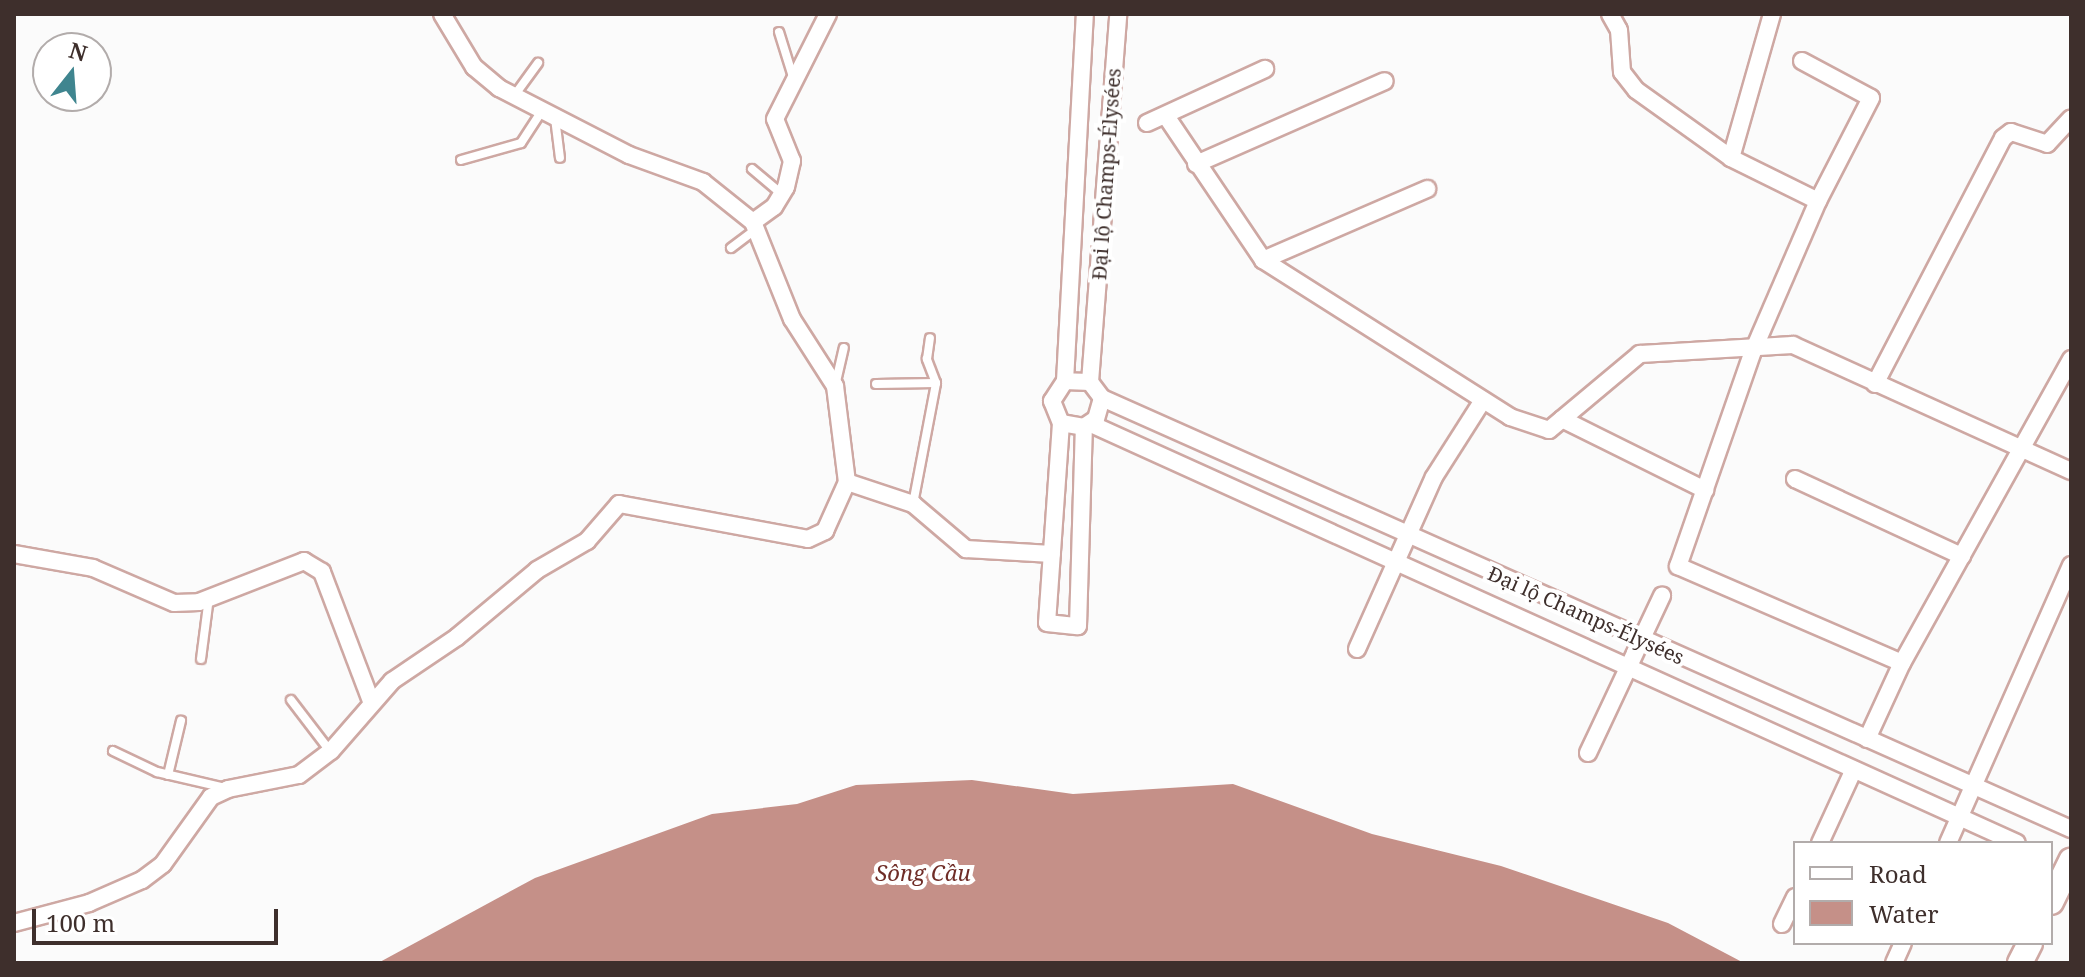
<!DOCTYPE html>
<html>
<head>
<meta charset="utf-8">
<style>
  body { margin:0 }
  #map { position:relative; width:2085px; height:977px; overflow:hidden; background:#fbfbfb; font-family:"Noto Serif",serif }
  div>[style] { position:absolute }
  .water>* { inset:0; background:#c59088 }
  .roads { filter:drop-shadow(2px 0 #cea8a3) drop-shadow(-2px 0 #cea8a3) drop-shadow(0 2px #cea8a3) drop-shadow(0 -2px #cea8a3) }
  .lane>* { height:8px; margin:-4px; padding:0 4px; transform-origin:4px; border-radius:4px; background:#fff }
  .street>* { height:16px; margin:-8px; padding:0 8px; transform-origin:8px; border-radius:8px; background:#fff }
  .secondary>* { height:24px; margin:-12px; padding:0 12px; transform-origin:12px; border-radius:12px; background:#fff }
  span { translate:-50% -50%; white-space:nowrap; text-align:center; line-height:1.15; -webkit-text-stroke:8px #fff; paint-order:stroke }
  .street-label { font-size:20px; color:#3e2f2c }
  .water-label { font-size:22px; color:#6f2c26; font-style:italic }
  .frame { position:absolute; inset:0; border:16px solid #3e2f2c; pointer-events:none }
  .legend { position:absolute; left:1793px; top:841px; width:260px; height:104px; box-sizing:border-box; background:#fff; border:2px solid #b2acab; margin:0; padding:10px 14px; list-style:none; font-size:24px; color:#3e2f2c }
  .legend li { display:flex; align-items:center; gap:16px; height:40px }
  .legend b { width:40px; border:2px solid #b2acab }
  .north { position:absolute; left:32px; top:32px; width:80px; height:80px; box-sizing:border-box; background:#fff; border:2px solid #b2acab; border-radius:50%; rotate:17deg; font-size:22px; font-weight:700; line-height:32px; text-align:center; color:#3e2f2c }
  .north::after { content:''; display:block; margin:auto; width:28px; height:36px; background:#3f858f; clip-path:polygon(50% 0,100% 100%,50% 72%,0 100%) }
  .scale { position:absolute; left:32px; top:909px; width:246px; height:36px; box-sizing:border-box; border:4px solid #3e2f2c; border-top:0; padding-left:10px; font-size:24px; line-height:28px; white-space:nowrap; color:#3e2f2c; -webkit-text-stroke:6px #fff; paint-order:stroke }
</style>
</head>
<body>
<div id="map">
  <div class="water">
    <div style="clip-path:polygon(972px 780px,1073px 794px,1233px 784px,1372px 834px,1501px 866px,1668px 923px,1744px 963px,378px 963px,535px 878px,712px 814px,797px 804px,856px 785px)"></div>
  </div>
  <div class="roads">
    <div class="lane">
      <div style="left:779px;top:32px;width:47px;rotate:72.7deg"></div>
      <div style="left:514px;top:96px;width:41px;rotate:-54deg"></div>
      <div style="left:555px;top:118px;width:40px;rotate:82.9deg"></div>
      <div style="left:461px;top:160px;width:62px;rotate:-15.8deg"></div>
      <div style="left:521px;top:143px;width:37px;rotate:-57deg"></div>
      <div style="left:752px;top:169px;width:39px;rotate:40deg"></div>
      <div style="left:731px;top:248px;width:31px;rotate:-37deg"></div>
      <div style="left:876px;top:384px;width:60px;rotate:-1deg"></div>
      <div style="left:835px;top:386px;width:39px;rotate:-77deg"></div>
      <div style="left:913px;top:504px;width:123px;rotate:-79.2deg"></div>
      <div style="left:936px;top:383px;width:26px;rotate:-111deg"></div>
      <div style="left:927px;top:359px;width:21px;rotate:-82deg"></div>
      <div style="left:201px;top:659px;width:63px;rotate:-82.6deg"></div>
      <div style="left:291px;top:700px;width:64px;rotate:52.6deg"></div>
      <div style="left:113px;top:751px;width:49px;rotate:25.5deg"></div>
      <div style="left:157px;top:772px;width:71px;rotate:13.1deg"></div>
      <div style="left:168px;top:775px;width:56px;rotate:-76.5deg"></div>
    </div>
    <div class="street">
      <div style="left:442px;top:14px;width:62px;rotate:58.9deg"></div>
      <div style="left:474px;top:67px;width:33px;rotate:40deg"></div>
      <div style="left:499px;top:88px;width:146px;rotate:27.3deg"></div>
      <div style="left:629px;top:155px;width:79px;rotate:20deg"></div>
      <div style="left:703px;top:182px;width:64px;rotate:38.7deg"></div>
      <div style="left:753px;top:222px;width:105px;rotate:68.1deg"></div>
      <div style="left:792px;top:319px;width:80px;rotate:57.3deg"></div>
      <div style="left:835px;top:386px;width:97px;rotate:82.9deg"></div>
      <div style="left:847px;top:482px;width:70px;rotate:18.4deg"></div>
      <div style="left:913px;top:504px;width:70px;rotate:40.3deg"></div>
      <div style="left:966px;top:549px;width:86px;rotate:3.3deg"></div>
      <div style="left:1610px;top:14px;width:18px;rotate:61deg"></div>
      <div style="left:1619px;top:30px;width:42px;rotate:85.9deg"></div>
      <div style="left:1622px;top:72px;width:23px;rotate:52deg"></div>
      <div style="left:1636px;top:90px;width:117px;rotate:35.6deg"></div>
      <div style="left:1731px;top:158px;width:97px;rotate:26.3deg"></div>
      <div style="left:1802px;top:61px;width:78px;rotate:28.2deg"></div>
      <div style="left:1871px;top:98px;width:116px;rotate:117.2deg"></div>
      <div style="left:1818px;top:201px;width:163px;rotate:113.4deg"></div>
      <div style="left:1753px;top:351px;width:228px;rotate:109.2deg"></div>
      <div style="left:1678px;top:566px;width:244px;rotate:23.4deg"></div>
      <div style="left:1166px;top:116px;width:174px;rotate:56deg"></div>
      <div style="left:1263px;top:260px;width:293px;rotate:32.4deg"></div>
      <div style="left:1510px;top:417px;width:41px;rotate:18.4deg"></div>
      <div style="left:1549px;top:430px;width:119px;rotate:-39.9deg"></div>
      <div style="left:1640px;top:354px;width:153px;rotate:-3.4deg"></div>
      <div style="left:1793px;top:345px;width:305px;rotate:24.4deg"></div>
      <div style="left:1147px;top:123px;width:130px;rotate:-24.6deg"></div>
      <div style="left:1731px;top:158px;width:150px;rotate:-74.1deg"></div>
      <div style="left:1196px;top:164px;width:206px;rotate:-23.7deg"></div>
      <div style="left:753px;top:222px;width:26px;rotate:-36deg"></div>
      <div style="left:774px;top:207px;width:23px;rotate:-59deg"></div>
      <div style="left:786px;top:187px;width:27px;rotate:-77deg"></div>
      <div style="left:792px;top:161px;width:45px;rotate:-112deg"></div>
      <div style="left:775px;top:119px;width:118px;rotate:-63.2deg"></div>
      <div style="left:1263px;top:260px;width:179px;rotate:-23.4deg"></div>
      <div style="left:1065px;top:381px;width:368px;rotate:-86.9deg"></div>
      <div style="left:1090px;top:382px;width:369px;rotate:-85.6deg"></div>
      <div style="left:1875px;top:384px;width:277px;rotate:-62.5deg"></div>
      <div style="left:2003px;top:138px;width:10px;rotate:-37deg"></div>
      <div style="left:2011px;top:132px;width:38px;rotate:18deg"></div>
      <div style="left:2047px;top:144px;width:35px;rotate:-47deg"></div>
      <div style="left:1102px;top:398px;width:1061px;rotate:23.98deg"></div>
      <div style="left:1562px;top:419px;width:160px;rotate:26.4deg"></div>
      <div style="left:1061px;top:423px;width:23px;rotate:10deg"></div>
      <div style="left:1084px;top:427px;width:14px;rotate:-34deg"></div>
      <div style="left:1096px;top:419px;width:22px;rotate:-74deg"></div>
      <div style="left:1102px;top:398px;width:20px;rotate:-127deg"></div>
      <div style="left:1090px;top:382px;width:25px;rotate:-178deg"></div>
      <div style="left:1065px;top:381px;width:24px;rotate:123deg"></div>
      <div style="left:1052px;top:401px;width:24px;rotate:68deg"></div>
      <div style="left:1061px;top:423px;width:200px;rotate:94deg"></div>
      <div style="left:1047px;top:623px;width:31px;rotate:6deg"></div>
      <div style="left:1078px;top:626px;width:199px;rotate:-88.3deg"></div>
      <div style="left:1091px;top:424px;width:1016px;rotate:24.35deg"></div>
      <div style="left:1795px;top:479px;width:184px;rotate:24.8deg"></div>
      <div style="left:14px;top:554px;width:80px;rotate:10deg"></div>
      <div style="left:93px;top:568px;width:88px;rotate:23.4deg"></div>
      <div style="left:174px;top:603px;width:25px;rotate:-2deg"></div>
      <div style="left:199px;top:602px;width:113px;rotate:-21.3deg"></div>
      <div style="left:304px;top:561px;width:21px;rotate:31deg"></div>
      <div style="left:322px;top:572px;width:138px;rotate:69.2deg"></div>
      <div style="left:1357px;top:649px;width:188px;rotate:-65.9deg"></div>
      <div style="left:1434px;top:477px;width:91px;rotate:-57.5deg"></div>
      <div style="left:1867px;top:739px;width:84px;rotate:-65.3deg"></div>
      <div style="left:1902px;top:663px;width:348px;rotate:-60.9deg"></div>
      <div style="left:1588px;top:753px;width:174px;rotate:-64.8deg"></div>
      <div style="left:1820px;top:843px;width:81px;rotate:-65.3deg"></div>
      <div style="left:1948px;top:843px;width:304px;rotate:-66.1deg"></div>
      <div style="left:14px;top:923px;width:78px;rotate:-14.9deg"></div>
      <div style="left:89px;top:903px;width:58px;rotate:-23.5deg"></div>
      <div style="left:142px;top:880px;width:26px;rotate:-37deg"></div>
      <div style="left:163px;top:864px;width:82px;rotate:-54.4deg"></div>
      <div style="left:211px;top:797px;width:19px;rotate:-25deg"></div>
      <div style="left:228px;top:789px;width:72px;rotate:-11.2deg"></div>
      <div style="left:299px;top:775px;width:40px;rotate:-37deg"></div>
      <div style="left:331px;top:751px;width:93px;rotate:-48.9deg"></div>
      <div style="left:392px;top:681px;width:78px;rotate:-34.1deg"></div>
      <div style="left:457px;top:637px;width:104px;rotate:-39.9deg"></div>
      <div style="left:537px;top:570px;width:58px;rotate:-30.1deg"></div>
      <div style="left:587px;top:541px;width:49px;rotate:-49.1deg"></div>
      <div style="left:619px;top:504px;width:192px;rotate:10.5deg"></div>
      <div style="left:808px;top:539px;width:19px;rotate:-25deg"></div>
      <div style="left:825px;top:531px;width:54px;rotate:-65.8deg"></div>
      <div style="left:1782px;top:924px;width:30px;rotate:-64deg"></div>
      <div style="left:1894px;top:963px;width:22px;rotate:-66deg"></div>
    </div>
    <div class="secondary">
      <div style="left:2051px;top:902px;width:46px;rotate:-64deg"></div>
      <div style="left:2020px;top:963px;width:22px;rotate:-63deg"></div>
    </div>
  </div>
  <div class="street-label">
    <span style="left:1106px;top:174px;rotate:-86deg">Đại lộ Champs-Élysées</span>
    <span style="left:1586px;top:615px;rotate:24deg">Đại lộ Champs-Élysées</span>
  </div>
  <div class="water-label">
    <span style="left:923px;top:873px">Sông Cầu</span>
  </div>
  <div class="frame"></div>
  <ul class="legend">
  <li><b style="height:10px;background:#fff"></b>Road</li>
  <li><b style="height:22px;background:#c59088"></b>Water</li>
  </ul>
  <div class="north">N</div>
  <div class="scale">100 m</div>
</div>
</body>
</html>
